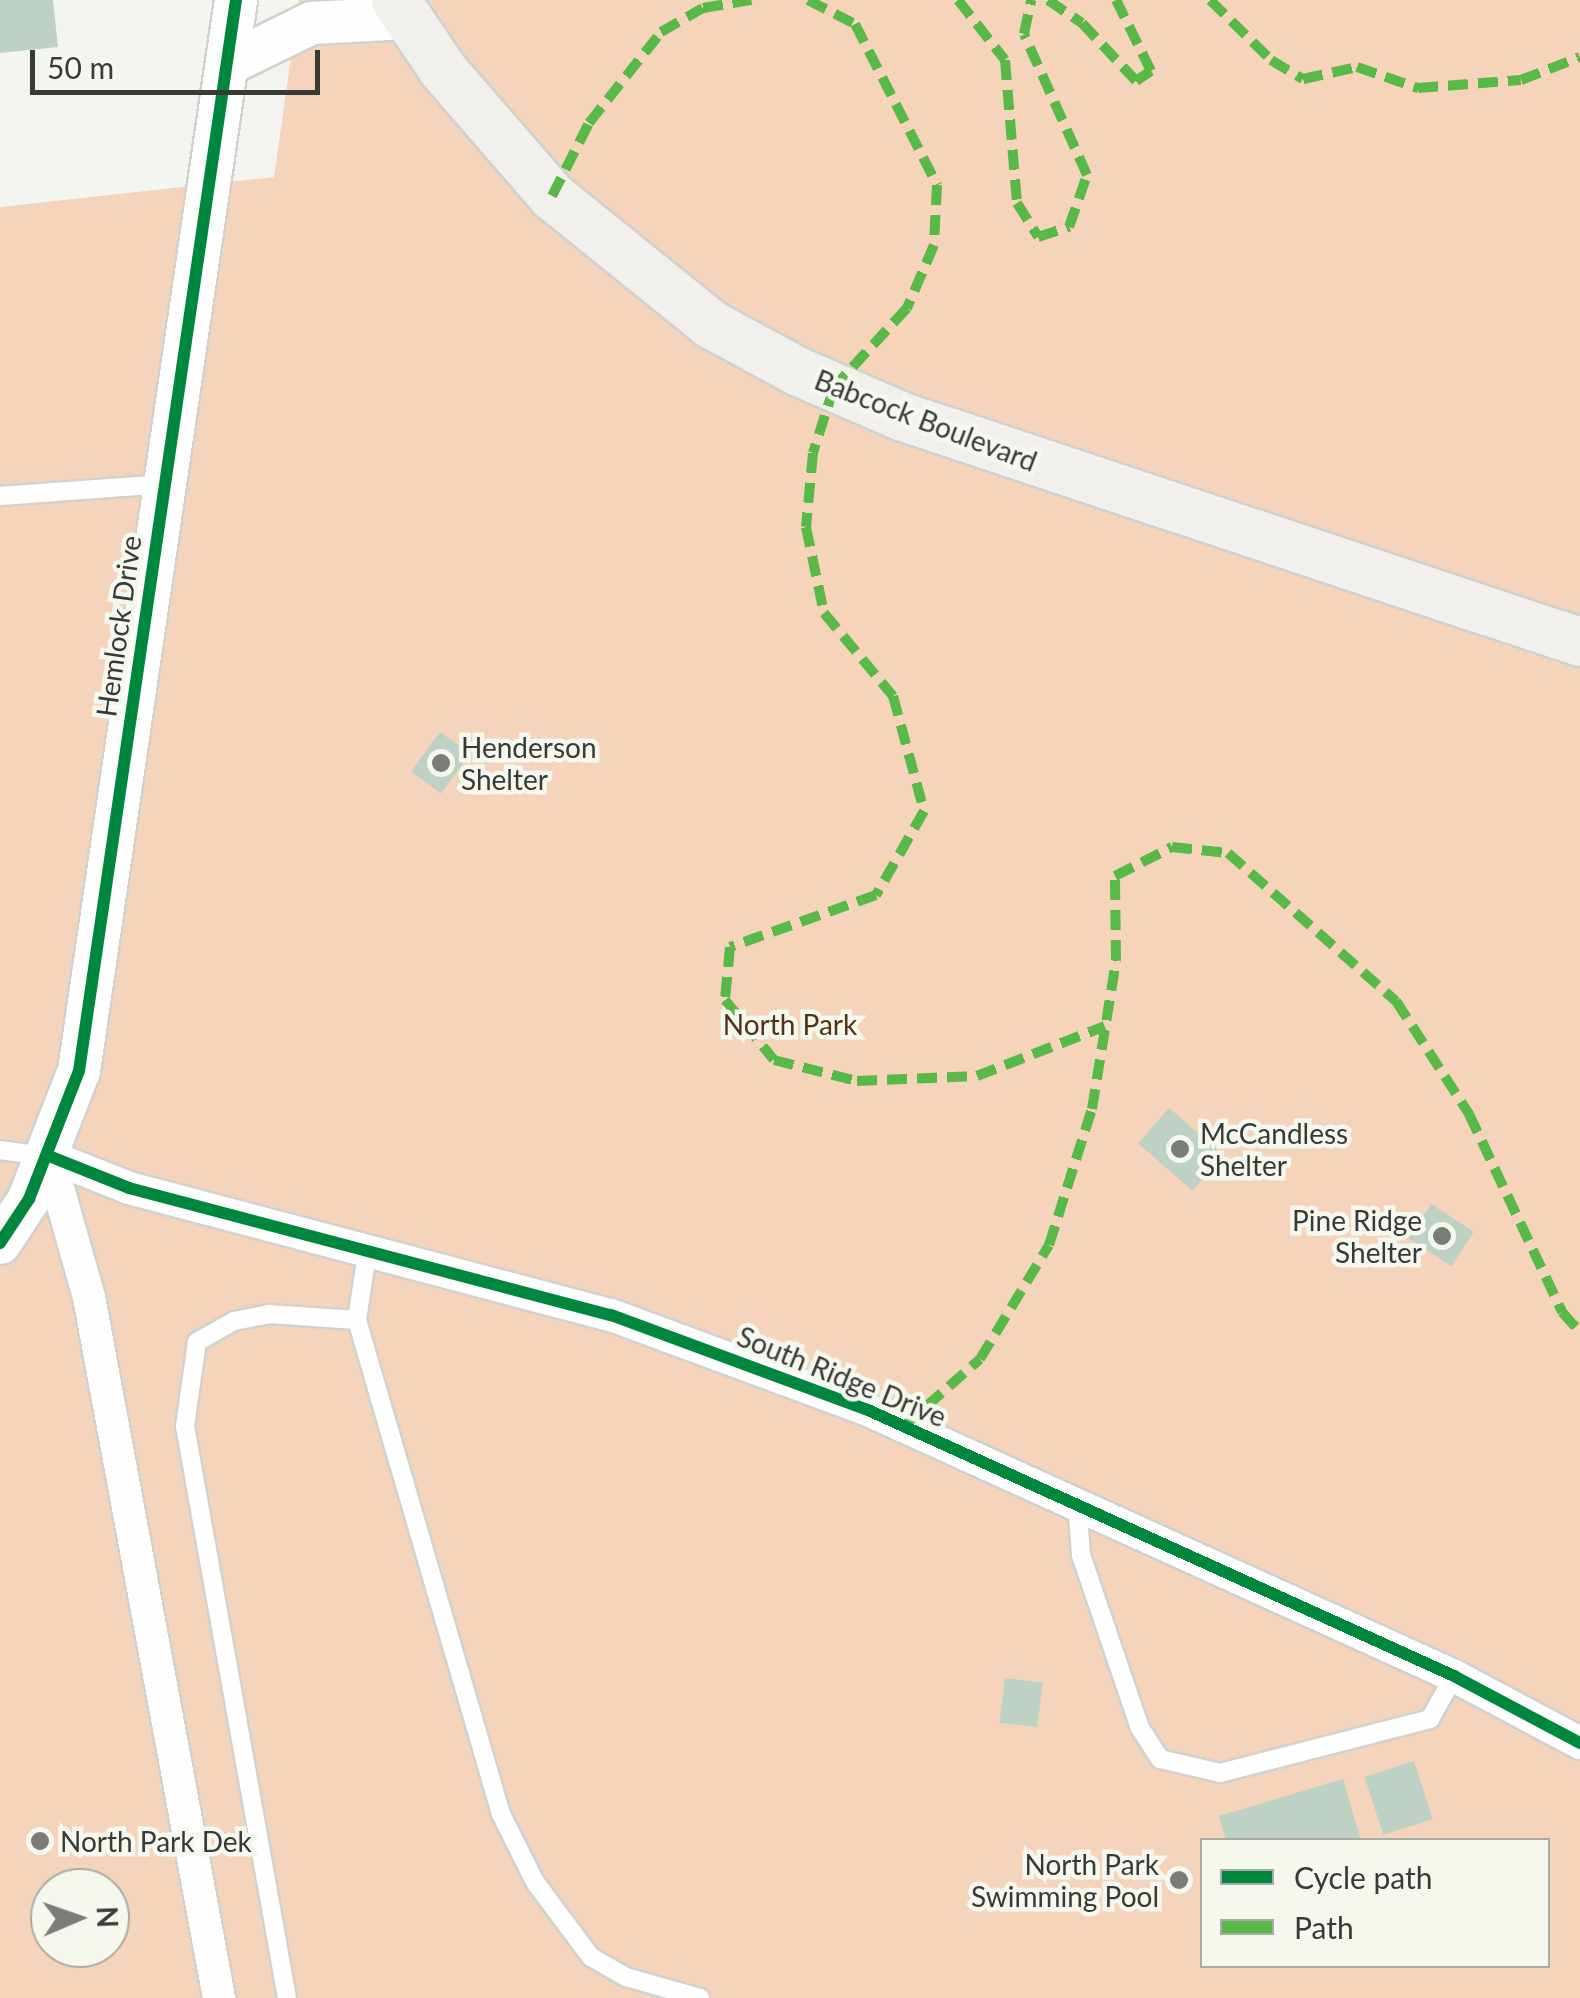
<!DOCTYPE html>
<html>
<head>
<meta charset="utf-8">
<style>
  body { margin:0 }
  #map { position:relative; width:1580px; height:1998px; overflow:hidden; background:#f3f6f0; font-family:Lato,sans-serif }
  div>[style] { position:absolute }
  .green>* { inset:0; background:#f5d4bb }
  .building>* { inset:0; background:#bdd2c5; transform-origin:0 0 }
  .roads { filter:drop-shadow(2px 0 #d0d2ce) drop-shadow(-2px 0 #d0d2ce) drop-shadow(0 2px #d0d2ce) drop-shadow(0 -2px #d0d2ce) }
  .service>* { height:18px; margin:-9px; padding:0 9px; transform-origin:9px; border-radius:9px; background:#fdfefd }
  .minor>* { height:32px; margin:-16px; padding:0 16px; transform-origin:16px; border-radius:16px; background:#fdfefd }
  .tertiary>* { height:42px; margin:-21px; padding:0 21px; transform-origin:21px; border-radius:21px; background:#fdfefd }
  .secondary>* { height:48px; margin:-24px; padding:0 24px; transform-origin:24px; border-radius:24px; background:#f1f0ed }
  .quiet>* { height:10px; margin-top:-5px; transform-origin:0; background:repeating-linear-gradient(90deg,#58b947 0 20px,transparent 0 30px) }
  .cycleway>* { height:12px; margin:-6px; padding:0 6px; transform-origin:6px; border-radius:6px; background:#00873e }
  .dots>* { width:28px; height:28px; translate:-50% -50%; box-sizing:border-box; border:5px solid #f4f8ee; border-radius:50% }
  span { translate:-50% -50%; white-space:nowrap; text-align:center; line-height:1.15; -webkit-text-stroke:9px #f4f8ee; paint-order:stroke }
  .street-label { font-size:28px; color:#393a36 }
  .poi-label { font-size:28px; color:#393a36 }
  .left { translate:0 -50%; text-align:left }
  .right { translate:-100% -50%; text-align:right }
  .park-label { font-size:28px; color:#523119 }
  .legend { position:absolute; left:1200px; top:1838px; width:350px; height:130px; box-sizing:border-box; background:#f4f8ee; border:2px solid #a9aca4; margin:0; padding:12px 18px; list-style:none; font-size:30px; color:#393a36 }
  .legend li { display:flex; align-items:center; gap:20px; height:50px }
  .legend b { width:50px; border:2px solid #a9aca4 }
  .north { position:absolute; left:30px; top:1868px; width:100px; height:100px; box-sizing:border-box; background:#f4f8ee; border:2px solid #a9aca4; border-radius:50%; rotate:88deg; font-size:28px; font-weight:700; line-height:40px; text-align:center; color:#393a36 }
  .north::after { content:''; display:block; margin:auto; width:35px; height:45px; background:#7a7c77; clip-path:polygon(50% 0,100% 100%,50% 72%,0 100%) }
  .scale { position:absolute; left:30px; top:50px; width:290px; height:45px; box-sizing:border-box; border:5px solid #393a36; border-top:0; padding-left:12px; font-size:30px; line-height:35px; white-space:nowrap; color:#393a36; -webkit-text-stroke:8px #f4f8ee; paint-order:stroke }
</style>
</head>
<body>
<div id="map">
  <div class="green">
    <div style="clip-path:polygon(evenodd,299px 0,1580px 0,1580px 1998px,0 1998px,0 207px,274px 177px,299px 0,1202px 1840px,1548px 1840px,1548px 1966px,1202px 1966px,1202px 1840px,299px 0,50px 1888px,110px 1888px,110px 1948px,50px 1948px,50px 1888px)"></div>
  </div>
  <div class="building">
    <div style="clip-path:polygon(0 0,53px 0,58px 47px,0 53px)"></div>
    <div style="left:440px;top:732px;width:37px;height:49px;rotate:36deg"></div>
    <div style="left:1169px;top:1108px;width:72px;height:47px;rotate:41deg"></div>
    <div style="left:1431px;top:1204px;width:51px;height:41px;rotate:33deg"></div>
    <div style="left:1005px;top:1678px;width:38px;height:45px;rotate:7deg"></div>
    <div style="left:1414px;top:1761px;width:61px;height:52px;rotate:72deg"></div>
    <div style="clip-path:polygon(1343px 1779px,1361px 1840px,1226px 1840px,1219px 1816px)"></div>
  </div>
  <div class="roads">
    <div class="service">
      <div style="left:0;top:496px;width:163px;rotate:-4.2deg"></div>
      <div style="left:0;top:1150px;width:44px;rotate:7.8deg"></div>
      <div style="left:368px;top:1247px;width:74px;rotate:98.6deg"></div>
      <div style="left:357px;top:1320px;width:515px;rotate:73.75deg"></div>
      <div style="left:501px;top:1814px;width:76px;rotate:63.4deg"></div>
      <div style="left:535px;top:1882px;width:94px;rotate:53.3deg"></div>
      <div style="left:591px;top:1957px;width:40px;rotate:29.7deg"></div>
      <div style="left:626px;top:1977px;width:77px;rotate:15.8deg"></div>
      <div style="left:1077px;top:1501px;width:54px;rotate:85.8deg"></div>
      <div style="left:1081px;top:1555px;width:183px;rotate:71.2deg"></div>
      <div style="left:1140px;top:1728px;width:37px;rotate:57deg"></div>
      <div style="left:1160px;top:1759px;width:62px;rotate:13.1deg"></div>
      <div style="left:1220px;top:1773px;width:217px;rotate:-14.4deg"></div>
      <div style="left:1430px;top:1719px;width:49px;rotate:-60.8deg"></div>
      <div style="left:287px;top:1998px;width:581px;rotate:-100.11deg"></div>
      <div style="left:185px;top:1426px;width:85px;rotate:-81.9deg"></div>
      <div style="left:197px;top:1342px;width:43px;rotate:-29.6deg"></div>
      <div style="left:234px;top:1321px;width:36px;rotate:-11deg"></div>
      <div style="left:269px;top:1314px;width:88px;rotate:3.9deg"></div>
    </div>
    <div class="minor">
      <div style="left:49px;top:1156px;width:86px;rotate:21.8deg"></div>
      <div style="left:129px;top:1188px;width:498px;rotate:14.8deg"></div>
      <div style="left:611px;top:1315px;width:274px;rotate:20.3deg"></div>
      <div style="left:868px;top:1410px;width:644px;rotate:24.41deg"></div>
      <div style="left:1454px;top:1676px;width:143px;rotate:28deg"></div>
      <div style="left:49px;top:1156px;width:147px;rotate:74.2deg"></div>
      <div style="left:89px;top:1297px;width:713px;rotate:79.49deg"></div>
    </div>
    <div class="tertiary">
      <div style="left:228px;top:64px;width:93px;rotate:-26deg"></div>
      <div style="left:312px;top:23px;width:95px;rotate:-3deg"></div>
      <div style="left:0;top:1243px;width:53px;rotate:-56.6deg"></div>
      <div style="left:29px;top:1199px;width:137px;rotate:-68.7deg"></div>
      <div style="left:79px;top:1071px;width:1082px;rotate:-81.66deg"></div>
    </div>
    <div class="secondary">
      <div style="left:396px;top:0;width:84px;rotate:56.1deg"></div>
      <div style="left:443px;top:70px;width:167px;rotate:49.1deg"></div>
      <div style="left:552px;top:196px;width:206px;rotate:38.9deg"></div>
      <div style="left:712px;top:325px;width:99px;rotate:28.4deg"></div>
      <div style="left:799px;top:372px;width:113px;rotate:23.4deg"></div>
      <div style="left:903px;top:417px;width:713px;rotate:18.38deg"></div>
    </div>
  </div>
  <div class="quiet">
    <div style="left:808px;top:0;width:53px;rotate:27.1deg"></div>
    <div style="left:855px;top:24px;width:181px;rotate:63deg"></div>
    <div style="left:937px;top:185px;width:60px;rotate:92.9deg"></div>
    <div style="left:934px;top:245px;width:69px;rotate:113.2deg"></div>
    <div style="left:907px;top:308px;width:108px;rotate:132.7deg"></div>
    <div style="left:834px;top:387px;width:69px;rotate:107.7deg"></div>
    <div style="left:813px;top:453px;width:74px;rotate:95.4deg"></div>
    <div style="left:806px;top:527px;width:88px;rotate:78.2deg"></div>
    <div style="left:824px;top:613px;width:108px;rotate:50.3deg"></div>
    <div style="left:893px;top:696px;width:119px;rotate:74.9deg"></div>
    <div style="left:924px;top:811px;width:97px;rotate:119.7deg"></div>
    <div style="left:876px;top:895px;width:155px;rotate:160.4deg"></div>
    <div style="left:730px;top:947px;width:53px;rotate:95.4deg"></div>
    <div style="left:725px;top:1000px;width:77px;rotate:50.8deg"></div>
    <div style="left:774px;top:1060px;width:86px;rotate:14.2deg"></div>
    <div style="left:857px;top:1081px;width:120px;rotate:-2.4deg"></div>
    <div style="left:977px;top:1076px;width:137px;rotate:-21.3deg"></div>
    <div style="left:958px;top:0;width:76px;rotate:51.9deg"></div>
    <div style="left:1005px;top:60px;width:144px;rotate:85.2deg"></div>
    <div style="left:1017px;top:203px;width:40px;rotate:58deg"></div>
    <div style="left:1038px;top:237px;width:33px;rotate:-18deg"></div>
    <div style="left:1069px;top:227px;width:55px;rotate:-70.9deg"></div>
    <div style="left:1087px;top:175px;width:154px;rotate:-114.1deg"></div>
    <div style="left:1024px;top:34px;width:35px;rotate:-78deg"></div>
    <div style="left:1048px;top:0;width:41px;rotate:34.1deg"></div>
    <div style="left:1082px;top:23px;width:79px;rotate:47deg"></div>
    <div style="left:1136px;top:81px;width:18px;rotate:-34deg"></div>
    <div style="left:1151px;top:71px;width:79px;rotate:-116.2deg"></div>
    <div style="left:1210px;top:0;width:86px;rotate:44.5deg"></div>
    <div style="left:1271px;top:60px;width:37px;rotate:31deg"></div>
    <div style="left:1303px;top:79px;width:55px;rotate:-12.5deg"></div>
    <div style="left:1357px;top:67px;width:65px;rotate:19deg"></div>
    <div style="left:1418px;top:88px;width:103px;rotate:-4.4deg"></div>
    <div style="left:1521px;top:80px;width:63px;rotate:-21.3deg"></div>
    <div style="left:552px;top:196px;width:82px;rotate:-63.1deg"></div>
    <div style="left:589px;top:123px;width:116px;rotate:-51.6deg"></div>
    <div style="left:661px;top:32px;width:48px;rotate:-29.7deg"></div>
    <div style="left:703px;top:8px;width:49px;rotate:-9.5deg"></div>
    <div style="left:904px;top:1426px;width:101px;rotate:-41.4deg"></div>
    <div style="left:980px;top:1359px;width:133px;rotate:-58.8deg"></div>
    <div style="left:1049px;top:1245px;width:143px;rotate:-72.5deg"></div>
    <div style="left:1092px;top:1109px;width:151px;rotate:-80.8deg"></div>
    <div style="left:1116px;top:960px;width:84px;rotate:-90.7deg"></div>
    <div style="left:1115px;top:876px;width:64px;rotate:-27deg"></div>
    <div style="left:1172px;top:847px;width:56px;rotate:6.1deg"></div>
    <div style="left:1228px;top:853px;width:224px;rotate:41.4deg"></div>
    <div style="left:1396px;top:1001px;width:135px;rotate:57.1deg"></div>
    <div style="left:1469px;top:1114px;width:219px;rotate:64.8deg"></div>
    <div style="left:1562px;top:1312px;width:27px;rotate:48deg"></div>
  </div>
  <div class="cycleway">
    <div style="left:49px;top:1156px;width:86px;rotate:21.8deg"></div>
    <div style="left:129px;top:1188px;width:498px;rotate:14.8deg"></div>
    <div style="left:611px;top:1315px;width:274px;rotate:20.3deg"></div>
    <div style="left:868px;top:1410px;width:644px;rotate:24.41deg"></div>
    <div style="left:1454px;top:1676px;width:143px;rotate:28deg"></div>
    <div style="left:0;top:1243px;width:53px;rotate:-56.6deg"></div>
    <div style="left:29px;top:1199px;width:137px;rotate:-68.7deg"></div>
    <div style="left:79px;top:1071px;width:1082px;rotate:-81.66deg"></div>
  </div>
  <div class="dots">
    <div style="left:441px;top:763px;background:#7a7c77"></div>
    <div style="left:1180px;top:1149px;background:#7a7c77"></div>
    <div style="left:1442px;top:1236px;background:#7a7c77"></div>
    <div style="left:40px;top:1841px;background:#7a7c77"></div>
    <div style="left:1179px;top:1880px;background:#7a7c77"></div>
  </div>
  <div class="street-label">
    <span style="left:926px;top:420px;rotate:21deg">Babcock Boulevard</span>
    <span style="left:118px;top:626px;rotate:-82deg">Hemlock Drive</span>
    <span style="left:842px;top:1376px;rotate:22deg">South Ridge Drive</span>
  </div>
  <div class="poi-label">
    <span class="left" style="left:461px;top:763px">Henderson<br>Shelter</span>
    <span class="left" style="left:1200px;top:1149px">McCandless<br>Shelter</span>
    <span class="right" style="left:1422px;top:1236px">Pine Ridge<br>Shelter</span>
    <span class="left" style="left:60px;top:1841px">North Park Dek</span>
    <span class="right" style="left:1159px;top:1880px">North Park<br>Swimming Pool</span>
  </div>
  <div class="park-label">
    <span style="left:790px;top:1024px">North Park</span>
  </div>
  <ul class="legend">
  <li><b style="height:12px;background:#00873e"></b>Cycle path</li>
  <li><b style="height:12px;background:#58b947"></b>Path</li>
  </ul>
  <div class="north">N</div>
  <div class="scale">50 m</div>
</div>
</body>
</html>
